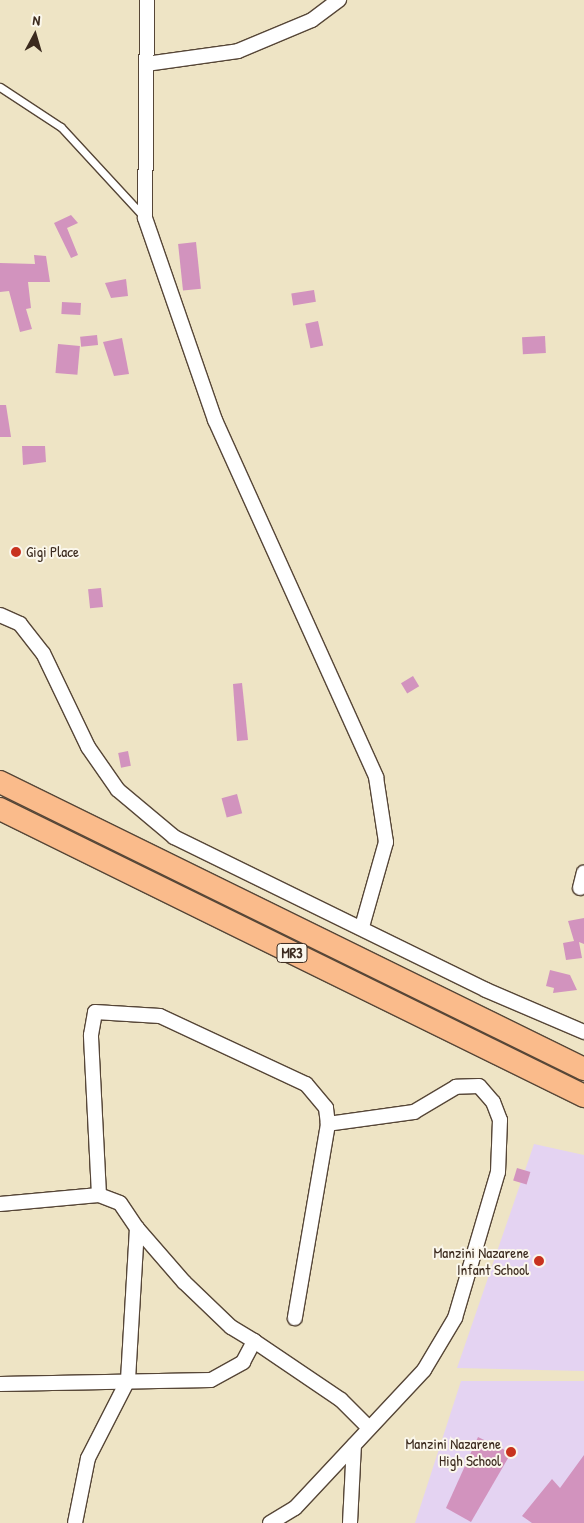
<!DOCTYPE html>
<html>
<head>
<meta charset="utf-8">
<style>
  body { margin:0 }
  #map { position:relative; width:584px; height:1523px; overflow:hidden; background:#eee4c5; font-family:"Patrick Hand",sans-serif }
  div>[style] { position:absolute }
  .built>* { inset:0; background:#e4d3f2 }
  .building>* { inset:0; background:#d293be; transform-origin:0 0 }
  .roads { filter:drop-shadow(1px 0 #564637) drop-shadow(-1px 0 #564637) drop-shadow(0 1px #564637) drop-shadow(0 -1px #564637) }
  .service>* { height:7px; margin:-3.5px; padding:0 3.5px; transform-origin:3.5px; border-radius:3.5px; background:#fff }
  .minor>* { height:14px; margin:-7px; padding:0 7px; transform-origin:7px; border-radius:7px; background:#fff }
  .trunk>* { height:22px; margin:-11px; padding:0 11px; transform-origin:11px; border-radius:11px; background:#fabb8b }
  .dots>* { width:14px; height:14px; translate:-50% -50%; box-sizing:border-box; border:2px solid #fbf7ec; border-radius:50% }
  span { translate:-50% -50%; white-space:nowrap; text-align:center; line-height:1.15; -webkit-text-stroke:4px #fbf7ec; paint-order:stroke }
  .shield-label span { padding:1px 4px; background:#fbf7ec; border:1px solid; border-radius:4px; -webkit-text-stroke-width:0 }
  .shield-label { font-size:14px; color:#3b2a1e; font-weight:700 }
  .poi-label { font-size:15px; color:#3b2a1e }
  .left { translate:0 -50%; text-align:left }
  .right { translate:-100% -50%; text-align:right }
  .north { position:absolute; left:10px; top:10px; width:50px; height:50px; -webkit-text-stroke:4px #fbf7ec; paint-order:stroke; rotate:6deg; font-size:14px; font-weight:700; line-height:20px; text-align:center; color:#3b2a1e }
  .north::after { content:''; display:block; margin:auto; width:18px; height:22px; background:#3b2a1e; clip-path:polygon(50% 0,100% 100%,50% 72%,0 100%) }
</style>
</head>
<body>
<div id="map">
  <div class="built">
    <div style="clip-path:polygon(534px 1144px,584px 1155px,584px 1371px,457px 1368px)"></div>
    <div style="clip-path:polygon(461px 1381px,584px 1381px,584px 1523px,415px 1523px)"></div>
  </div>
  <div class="building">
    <div style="clip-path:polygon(71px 215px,78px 223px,67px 228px,78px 255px,71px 258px,54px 223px)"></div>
    <div style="left:196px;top:242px;width:47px;height:18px;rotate:84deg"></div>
    <div style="clip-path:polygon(34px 255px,46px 256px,50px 282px,28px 282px,31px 308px,26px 309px,32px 329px,20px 332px,9px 291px,0 292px,0 263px,35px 264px)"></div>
    <div style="clip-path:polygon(126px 279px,128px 296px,111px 298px,105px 283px)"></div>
    <div style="left:314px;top:290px;width:12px;height:23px;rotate:81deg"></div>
    <div style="left:62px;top:302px;width:19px;height:12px;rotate:3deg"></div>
    <div style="left:318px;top:321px;width:25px;height:13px;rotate:78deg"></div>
    <div style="left:97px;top:335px;width:10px;height:17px;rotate:84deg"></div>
    <div style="left:545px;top:336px;width:17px;height:23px;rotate:87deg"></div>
    <div style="clip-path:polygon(122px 338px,129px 374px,114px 376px,103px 342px)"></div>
    <div style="left:58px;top:344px;width:22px;height:29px;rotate:5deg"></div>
    <div style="clip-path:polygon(0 405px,6px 405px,11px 437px,0 437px)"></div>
    <div style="clip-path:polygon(22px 446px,45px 446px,46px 462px,23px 465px)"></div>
    <div style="left:101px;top:588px;width:19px;height:13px;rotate:84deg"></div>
    <div style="left:413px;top:676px;width:12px;height:14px;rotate:59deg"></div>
    <div style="clip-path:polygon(242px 683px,248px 740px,237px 741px,233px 684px)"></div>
    <div style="left:128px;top:751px;width:15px;height:10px;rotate:79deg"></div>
    <div style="left:237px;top:794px;width:20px;height:16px;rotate:75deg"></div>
    <div style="clip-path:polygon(584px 918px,584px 944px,579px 942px,582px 958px,566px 960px,563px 943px,574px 941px,568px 921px)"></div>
    <div style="clip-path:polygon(550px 970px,570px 975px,577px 990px,553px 993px,554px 988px,546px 986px)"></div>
    <div style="left:517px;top:1168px;width:14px;height:13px;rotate:17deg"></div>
    <div style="clip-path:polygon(478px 1437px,511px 1453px,471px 1522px,446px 1508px)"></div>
    <div style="clip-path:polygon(584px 1455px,584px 1523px,532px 1523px,522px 1516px,552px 1479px,560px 1488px)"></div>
  </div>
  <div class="roads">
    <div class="service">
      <div style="left:0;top:87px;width:73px;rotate:33.3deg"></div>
      <div style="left:61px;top:127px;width:124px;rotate:47.3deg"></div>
    </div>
    <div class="minor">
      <div style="left:147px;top:0;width:218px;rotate:90.5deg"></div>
      <div style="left:145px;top:218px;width:214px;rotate:70.9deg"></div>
      <div style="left:215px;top:420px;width:392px;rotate:65.7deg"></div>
      <div style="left:376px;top:777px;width:66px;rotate:81.3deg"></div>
      <div style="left:386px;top:842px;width:88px;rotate:105.8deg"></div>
      <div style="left:146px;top:64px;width:93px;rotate:-8deg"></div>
      <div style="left:238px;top:51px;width:80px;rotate:-22.7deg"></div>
      <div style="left:312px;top:20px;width:34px;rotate:-37deg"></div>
      <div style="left:0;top:615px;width:22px;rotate:24deg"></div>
      <div style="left:20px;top:624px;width:37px;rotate:52deg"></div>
      <div style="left:43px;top:653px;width:104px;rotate:64.4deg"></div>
      <div style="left:88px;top:747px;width:52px;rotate:55.1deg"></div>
      <div style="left:118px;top:790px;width:73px;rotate:40deg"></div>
      <div style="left:174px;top:837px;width:347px;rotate:26.1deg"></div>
      <div style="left:486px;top:990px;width:107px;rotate:23.2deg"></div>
      <div style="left:580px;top:888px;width:16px;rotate:-76deg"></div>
      <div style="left:99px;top:1195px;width:160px;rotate:-92.9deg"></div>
      <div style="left:91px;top:1035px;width:23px;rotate:-80deg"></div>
      <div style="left:95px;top:1012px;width:65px;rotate:3.5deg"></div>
      <div style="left:160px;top:1016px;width:161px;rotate:25deg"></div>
      <div style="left:306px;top:1084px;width:31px;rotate:50deg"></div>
      <div style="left:326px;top:1108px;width:16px;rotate:83deg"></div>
      <div style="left:328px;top:1124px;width:197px;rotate:99.7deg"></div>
      <div style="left:0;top:1204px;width:99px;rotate:-5.2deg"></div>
      <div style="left:99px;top:1195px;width:22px;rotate:21deg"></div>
      <div style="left:120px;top:1203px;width:30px;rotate:56deg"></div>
      <div style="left:137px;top:1228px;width:152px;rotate:93.4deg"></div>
      <div style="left:128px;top:1380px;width:88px;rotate:117.1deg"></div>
      <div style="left:88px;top:1458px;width:66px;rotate:101.3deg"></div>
      <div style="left:137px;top:1228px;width:72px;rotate:49deg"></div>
      <div style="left:184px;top:1282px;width:65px;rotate:43.8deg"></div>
      <div style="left:231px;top:1327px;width:27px;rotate:31deg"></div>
      <div style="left:0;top:1384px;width:211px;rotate:-1.1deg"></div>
      <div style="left:211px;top:1380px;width:37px;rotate:-29deg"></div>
      <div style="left:243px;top:1362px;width:24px;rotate:-62deg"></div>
      <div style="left:254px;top:1341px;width:105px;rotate:34.1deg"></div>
      <div style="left:341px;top:1400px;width:38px;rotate:45deg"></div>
      <div style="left:270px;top:1523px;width:29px;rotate:-31deg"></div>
      <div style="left:295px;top:1508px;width:189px;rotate:-46.9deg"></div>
      <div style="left:424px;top:1370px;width:61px;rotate:-59.2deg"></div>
      <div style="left:455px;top:1318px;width:152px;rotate:-73.6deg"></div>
      <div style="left:498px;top:1172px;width:52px;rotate:-87.8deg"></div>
      <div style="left:500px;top:1120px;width:19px;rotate:-111deg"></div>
      <div style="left:493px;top:1102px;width:21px;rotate:-131deg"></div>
      <div style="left:479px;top:1086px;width:23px;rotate:178deg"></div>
      <div style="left:456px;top:1087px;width:49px;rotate:149.2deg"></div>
      <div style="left:414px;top:1112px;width:87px;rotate:172.1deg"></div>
      <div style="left:350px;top:1523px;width:78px;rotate:-87.1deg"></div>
    </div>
    <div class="trunk">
      <div style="left:0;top:782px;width:651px;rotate:26.17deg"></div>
      <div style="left:0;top:809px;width:651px;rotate:26.17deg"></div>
    </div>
  </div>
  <div class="dots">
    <div style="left:16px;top:552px;background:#c8321e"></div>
    <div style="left:539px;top:1261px;background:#c8321e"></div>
    <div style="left:511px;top:1452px;background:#c8321e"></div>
  </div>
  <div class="shield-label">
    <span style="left:292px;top:953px">MR3</span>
  </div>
  <div class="poi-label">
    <span class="left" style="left:26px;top:552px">Gigi Place</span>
    <span class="right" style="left:529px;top:1261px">Manzini Nazarene<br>Infant School</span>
    <span class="right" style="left:501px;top:1452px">Manzini Nazarene<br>High School</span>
  </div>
  <div class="north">N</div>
</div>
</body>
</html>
